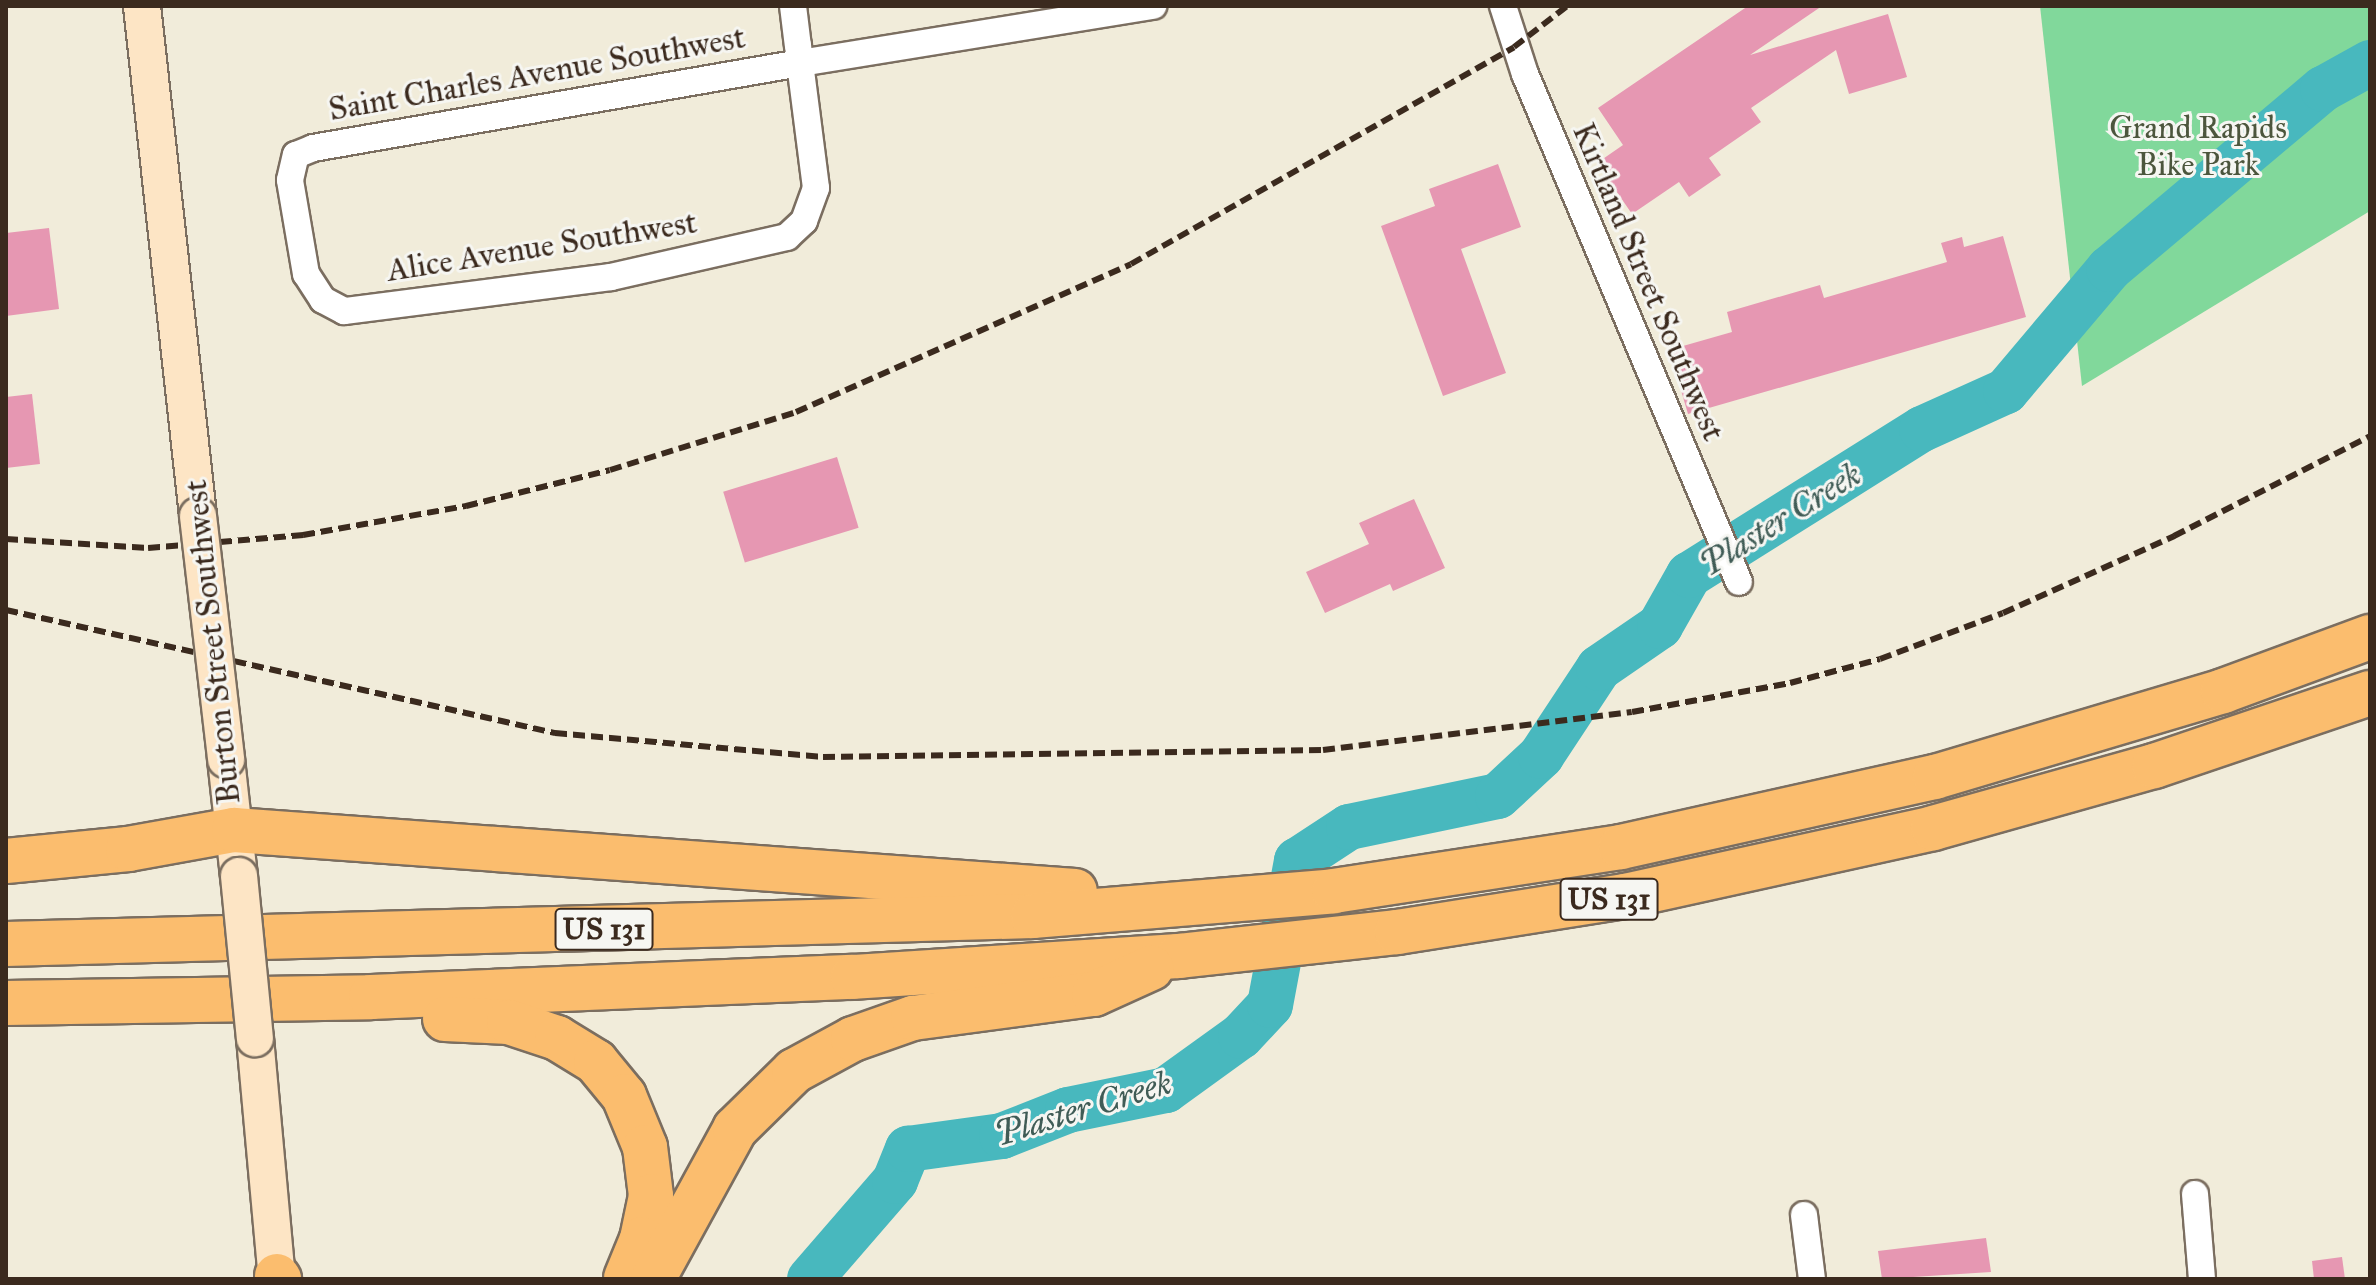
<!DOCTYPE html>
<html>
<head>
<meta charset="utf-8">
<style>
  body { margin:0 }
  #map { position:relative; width:2376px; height:1285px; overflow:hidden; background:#f1ecda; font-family:"IM FELL Great Primer",serif }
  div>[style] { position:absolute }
  .green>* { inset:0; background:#81d89b }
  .river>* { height:46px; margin:-23px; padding:0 23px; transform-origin:23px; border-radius:23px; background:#48b8be }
  .building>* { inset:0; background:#e697b2; transform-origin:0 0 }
  .roads { filter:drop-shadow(2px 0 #7b6e60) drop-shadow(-2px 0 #7b6e60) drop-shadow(0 2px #7b6e60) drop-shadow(0 -2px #7b6e60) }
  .street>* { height:26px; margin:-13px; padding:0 13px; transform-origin:13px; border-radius:13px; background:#fff }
  .secondary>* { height:36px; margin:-18px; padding:0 18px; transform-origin:18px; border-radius:18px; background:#fde5c5 }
  .highway>* { height:44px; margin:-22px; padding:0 22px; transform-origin:22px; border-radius:22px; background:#fbbd6e }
  .rail>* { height:6px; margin-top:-3px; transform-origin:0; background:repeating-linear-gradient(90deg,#3b2a1e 0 12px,transparent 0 18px) }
  .bridges { filter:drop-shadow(2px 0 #7b6e60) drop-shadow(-2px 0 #7b6e60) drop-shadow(0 2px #7b6e60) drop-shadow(0 -2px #7b6e60) }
  .secondary-bridge>* { height:36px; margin:-18px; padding:0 18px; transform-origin:18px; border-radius:18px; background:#fde5c5 }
  span { translate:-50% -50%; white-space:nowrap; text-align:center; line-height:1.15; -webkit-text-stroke:6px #f6f6f2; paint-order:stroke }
  .shield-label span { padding:2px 6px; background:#f6f6f2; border:2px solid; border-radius:6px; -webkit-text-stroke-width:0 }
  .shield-label { font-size:30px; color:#3b2a1e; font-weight:700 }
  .street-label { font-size:32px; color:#3b2a1e }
  .park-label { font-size:32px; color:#4c563d }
  .water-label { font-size:34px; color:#405c56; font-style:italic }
  .frame { position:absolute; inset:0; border:8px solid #3b2a1e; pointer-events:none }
</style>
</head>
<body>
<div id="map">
  <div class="green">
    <div style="clip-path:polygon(2040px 6px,2370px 6px,2370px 211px,2082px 386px)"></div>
  </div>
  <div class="river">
    <div style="left:810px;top:1279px;width:130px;rotate:-49.1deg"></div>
    <div style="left:895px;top:1181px;width:35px;rotate:-68deg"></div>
    <div style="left:908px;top:1149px;width:95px;rotate:-7.9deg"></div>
    <div style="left:1002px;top:1136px;width:71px;rotate:-21.5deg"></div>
    <div style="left:1068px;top:1110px;width:100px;rotate:-11.5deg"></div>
    <div style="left:1166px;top:1090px;width:92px;rotate:-35.8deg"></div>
    <div style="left:1241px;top:1036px;width:42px;rotate:-46.9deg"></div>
    <div style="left:1270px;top:1005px;width:147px;rotate:-79.4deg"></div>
    <div style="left:1297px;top:861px;width:62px;rotate:-33.2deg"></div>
    <div style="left:1349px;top:827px;width:152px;rotate:-11.8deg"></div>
    <div style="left:1498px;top:796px;width:59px;rotate:-42.9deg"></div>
    <div style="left:1541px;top:756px;width:105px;rotate:-56.6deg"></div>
    <div style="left:1599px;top:668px;width:74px;rotate:-34.5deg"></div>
    <div style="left:1660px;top:626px;width:59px;rotate:-60.4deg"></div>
    <div style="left:1689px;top:575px;width:275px;rotate:-32.1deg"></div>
    <div style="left:1922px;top:429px;width:92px;rotate:-24.3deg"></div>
    <div style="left:2006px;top:391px;width:160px;rotate:-49.8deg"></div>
    <div style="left:2109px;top:269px;width:280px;rotate:-40.1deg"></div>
    <div style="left:2323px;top:89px;width:54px;rotate:-29deg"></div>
  </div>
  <div class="building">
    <div style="clip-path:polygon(1748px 6px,1822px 6px,1750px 55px,1888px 14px,1907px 77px,1849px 94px,1836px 50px,1751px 108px,1761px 122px,1709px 158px,1721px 175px,1689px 197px,1679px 182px,1632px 214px,1597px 163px,1623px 145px,1598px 108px)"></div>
    <div style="clip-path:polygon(1498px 164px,1521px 227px,1461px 249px,1506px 373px,1443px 396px,1381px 226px,1435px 206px,1429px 189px)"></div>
    <div style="clip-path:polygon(49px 228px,59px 309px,6px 316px,6px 233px)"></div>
    <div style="clip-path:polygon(2003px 236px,2026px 317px,1688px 414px,1669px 350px,1732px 332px,1727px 312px,1820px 285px,1824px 298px,1947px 262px,1941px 243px,1962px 237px,1964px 247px)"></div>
    <div style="clip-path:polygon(32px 394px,40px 464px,6px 468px,6px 397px)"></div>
    <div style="left:837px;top:457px;width:74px;height:119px;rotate:73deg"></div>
    <div style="clip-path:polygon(1414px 499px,1445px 568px,1393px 591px,1390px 584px,1325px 613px,1306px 572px,1369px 544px,1359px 523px)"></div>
    <div style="clip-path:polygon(1986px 1238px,1991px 1272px,1882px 1279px,1878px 1251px)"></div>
    <div style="clip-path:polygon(2342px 1257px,2345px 1279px,2314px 1279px,2312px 1261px)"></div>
  </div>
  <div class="roads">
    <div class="street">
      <div style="left:793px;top:6px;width:39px;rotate:83deg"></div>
      <div style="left:798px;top:45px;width:18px;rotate:84deg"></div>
      <div style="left:800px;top:63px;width:126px;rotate:82.7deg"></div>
      <div style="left:816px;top:188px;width:35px;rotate:110deg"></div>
      <div style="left:804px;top:221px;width:23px;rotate:137deg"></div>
      <div style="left:787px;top:237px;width:180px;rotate:167.2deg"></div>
      <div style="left:611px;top:277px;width:269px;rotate:172.7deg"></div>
      <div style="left:344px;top:311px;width:24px;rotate:-152deg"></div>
      <div style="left:323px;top:300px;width:31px;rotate:-123deg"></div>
      <div style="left:306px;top:274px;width:95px;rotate:-99.7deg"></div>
      <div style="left:290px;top:180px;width:26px;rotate:-77deg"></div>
      <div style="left:296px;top:155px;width:18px;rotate:-22deg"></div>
      <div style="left:313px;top:148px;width:494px;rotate:-9.9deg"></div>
      <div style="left:800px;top:63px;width:358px;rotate:-9.2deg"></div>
      <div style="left:1503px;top:6px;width:71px;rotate:72.1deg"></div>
      <div style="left:1525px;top:74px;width:551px;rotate:67.16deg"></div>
      <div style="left:2195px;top:1194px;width:85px;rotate:85.3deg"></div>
      <div style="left:1804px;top:1215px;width:64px;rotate:82.9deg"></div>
    </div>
    <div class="secondary">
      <div style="left:142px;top:6px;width:513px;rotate:83.73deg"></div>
      <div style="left:226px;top:759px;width:118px;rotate:83.7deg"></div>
      <div style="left:255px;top:1038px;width:242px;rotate:84.8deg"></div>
    </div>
    <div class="highway">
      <div style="left:6px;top:861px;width:123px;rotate:-5.6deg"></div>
      <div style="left:128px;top:849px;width:108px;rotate:-10.2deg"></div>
      <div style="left:234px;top:830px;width:843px;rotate:4.15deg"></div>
      <div style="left:6px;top:944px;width:1027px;rotate:-1.56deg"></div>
      <div style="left:1033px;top:916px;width:302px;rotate:-4.7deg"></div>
      <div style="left:1334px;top:891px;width:290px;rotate:-8.7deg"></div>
      <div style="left:1621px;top:847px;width:322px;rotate:-12.6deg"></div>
      <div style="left:1935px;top:777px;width:301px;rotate:-16.6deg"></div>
      <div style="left:2223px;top:691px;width:157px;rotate:-20.2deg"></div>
      <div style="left:6px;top:1003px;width:365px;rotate:-0.9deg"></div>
      <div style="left:371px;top:997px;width:482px;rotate:-2.4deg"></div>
      <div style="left:853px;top:977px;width:327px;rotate:-3.7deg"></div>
      <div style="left:1179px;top:956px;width:219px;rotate:-6.3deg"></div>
      <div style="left:1397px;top:932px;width:231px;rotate:-9deg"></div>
      <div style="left:1625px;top:896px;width:315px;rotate:-12.4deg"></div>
      <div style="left:1933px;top:828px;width:230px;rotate:-15.7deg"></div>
      <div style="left:2154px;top:766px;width:228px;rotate:-18.7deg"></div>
      <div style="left:445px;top:1019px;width:64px;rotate:2.7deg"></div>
      <div style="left:509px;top:1022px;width:51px;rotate:18.4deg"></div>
      <div style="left:557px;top:1038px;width:46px;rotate:31.6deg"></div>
      <div style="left:596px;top:1062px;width:44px;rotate:50.5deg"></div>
      <div style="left:624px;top:1096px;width:55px;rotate:67.6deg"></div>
      <div style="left:645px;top:1147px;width:49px;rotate:83deg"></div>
      <div style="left:651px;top:1196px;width:44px;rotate:101.8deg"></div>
      <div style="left:642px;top:1239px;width:42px;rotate:112.3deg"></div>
      <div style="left:277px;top:1276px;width:4px;rotate:56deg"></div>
      <div style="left:653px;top:1279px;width:171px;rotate:-61.3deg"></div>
      <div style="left:735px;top:1129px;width:83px;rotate:-44.5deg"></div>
      <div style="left:794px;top:1071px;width:67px;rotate:-28.5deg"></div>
      <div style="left:853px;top:1039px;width:64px;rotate:-19.3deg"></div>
      <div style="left:913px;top:1018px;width:183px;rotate:-7.6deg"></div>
      <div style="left:1094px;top:994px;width:63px;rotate:-24.5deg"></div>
    </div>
  </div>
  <div class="rail">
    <div style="left:6px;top:539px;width:142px;rotate:3.6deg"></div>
    <div style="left:148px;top:548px;width:156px;rotate:-4.8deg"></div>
    <div style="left:303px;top:535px;width:166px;rotate:-10.1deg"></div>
    <div style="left:466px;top:506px;width:148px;rotate:-14deg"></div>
    <div style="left:610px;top:470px;width:195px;rotate:-17.3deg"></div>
    <div style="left:796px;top:412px;width:366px;rotate:-23.8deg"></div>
    <div style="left:1131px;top:264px;width:440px;rotate:-29.5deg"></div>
    <div style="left:1514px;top:47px;width:67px;rotate:-37.7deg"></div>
    <div style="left:6px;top:610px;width:563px;rotate:12.63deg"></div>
    <div style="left:555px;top:733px;width:269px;rotate:5.1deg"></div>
    <div style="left:823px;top:757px;width:500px;rotate:-0.8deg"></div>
    <div style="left:1323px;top:750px;width:311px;rotate:-7deg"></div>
    <div style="left:1632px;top:712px;width:161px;rotate:-10.4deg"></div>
    <div style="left:1790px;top:683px;width:93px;rotate:-14.9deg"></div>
    <div style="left:1880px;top:659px;width:131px;rotate:-20.5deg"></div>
    <div style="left:2003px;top:613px;width:188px;rotate:-24.2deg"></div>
    <div style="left:2174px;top:536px;width:220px;rotate:-27deg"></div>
  </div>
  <div class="bridges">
    <div class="secondary-bridge">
      <div style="left:198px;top:516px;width:245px;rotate:83.4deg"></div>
      <div style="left:239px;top:876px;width:163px;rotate:84.4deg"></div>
    </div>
  </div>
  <div class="shield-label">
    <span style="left:1609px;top:899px">US 131</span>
    <span style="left:604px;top:929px">US 131</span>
  </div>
  <div class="street-label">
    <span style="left:537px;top:74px;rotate:-10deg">Saint Charles Avenue Southwest</span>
    <span style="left:542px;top:247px;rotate:-9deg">Alice Avenue Southwest</span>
    <span style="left:1648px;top:282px;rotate:67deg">Kirtland Street Southwest</span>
    <span style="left:213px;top:642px;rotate:-96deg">Burton Street Southwest</span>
  </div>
  <div class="park-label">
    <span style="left:2198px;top:147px">Grand Rapids<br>Bike Park</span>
  </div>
  <div class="water-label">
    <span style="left:1780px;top:519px;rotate:-32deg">Plaster Creek</span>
    <span style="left:1083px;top:1108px;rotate:-17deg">Plaster Creek</span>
  </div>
  <div class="frame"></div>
</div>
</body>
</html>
